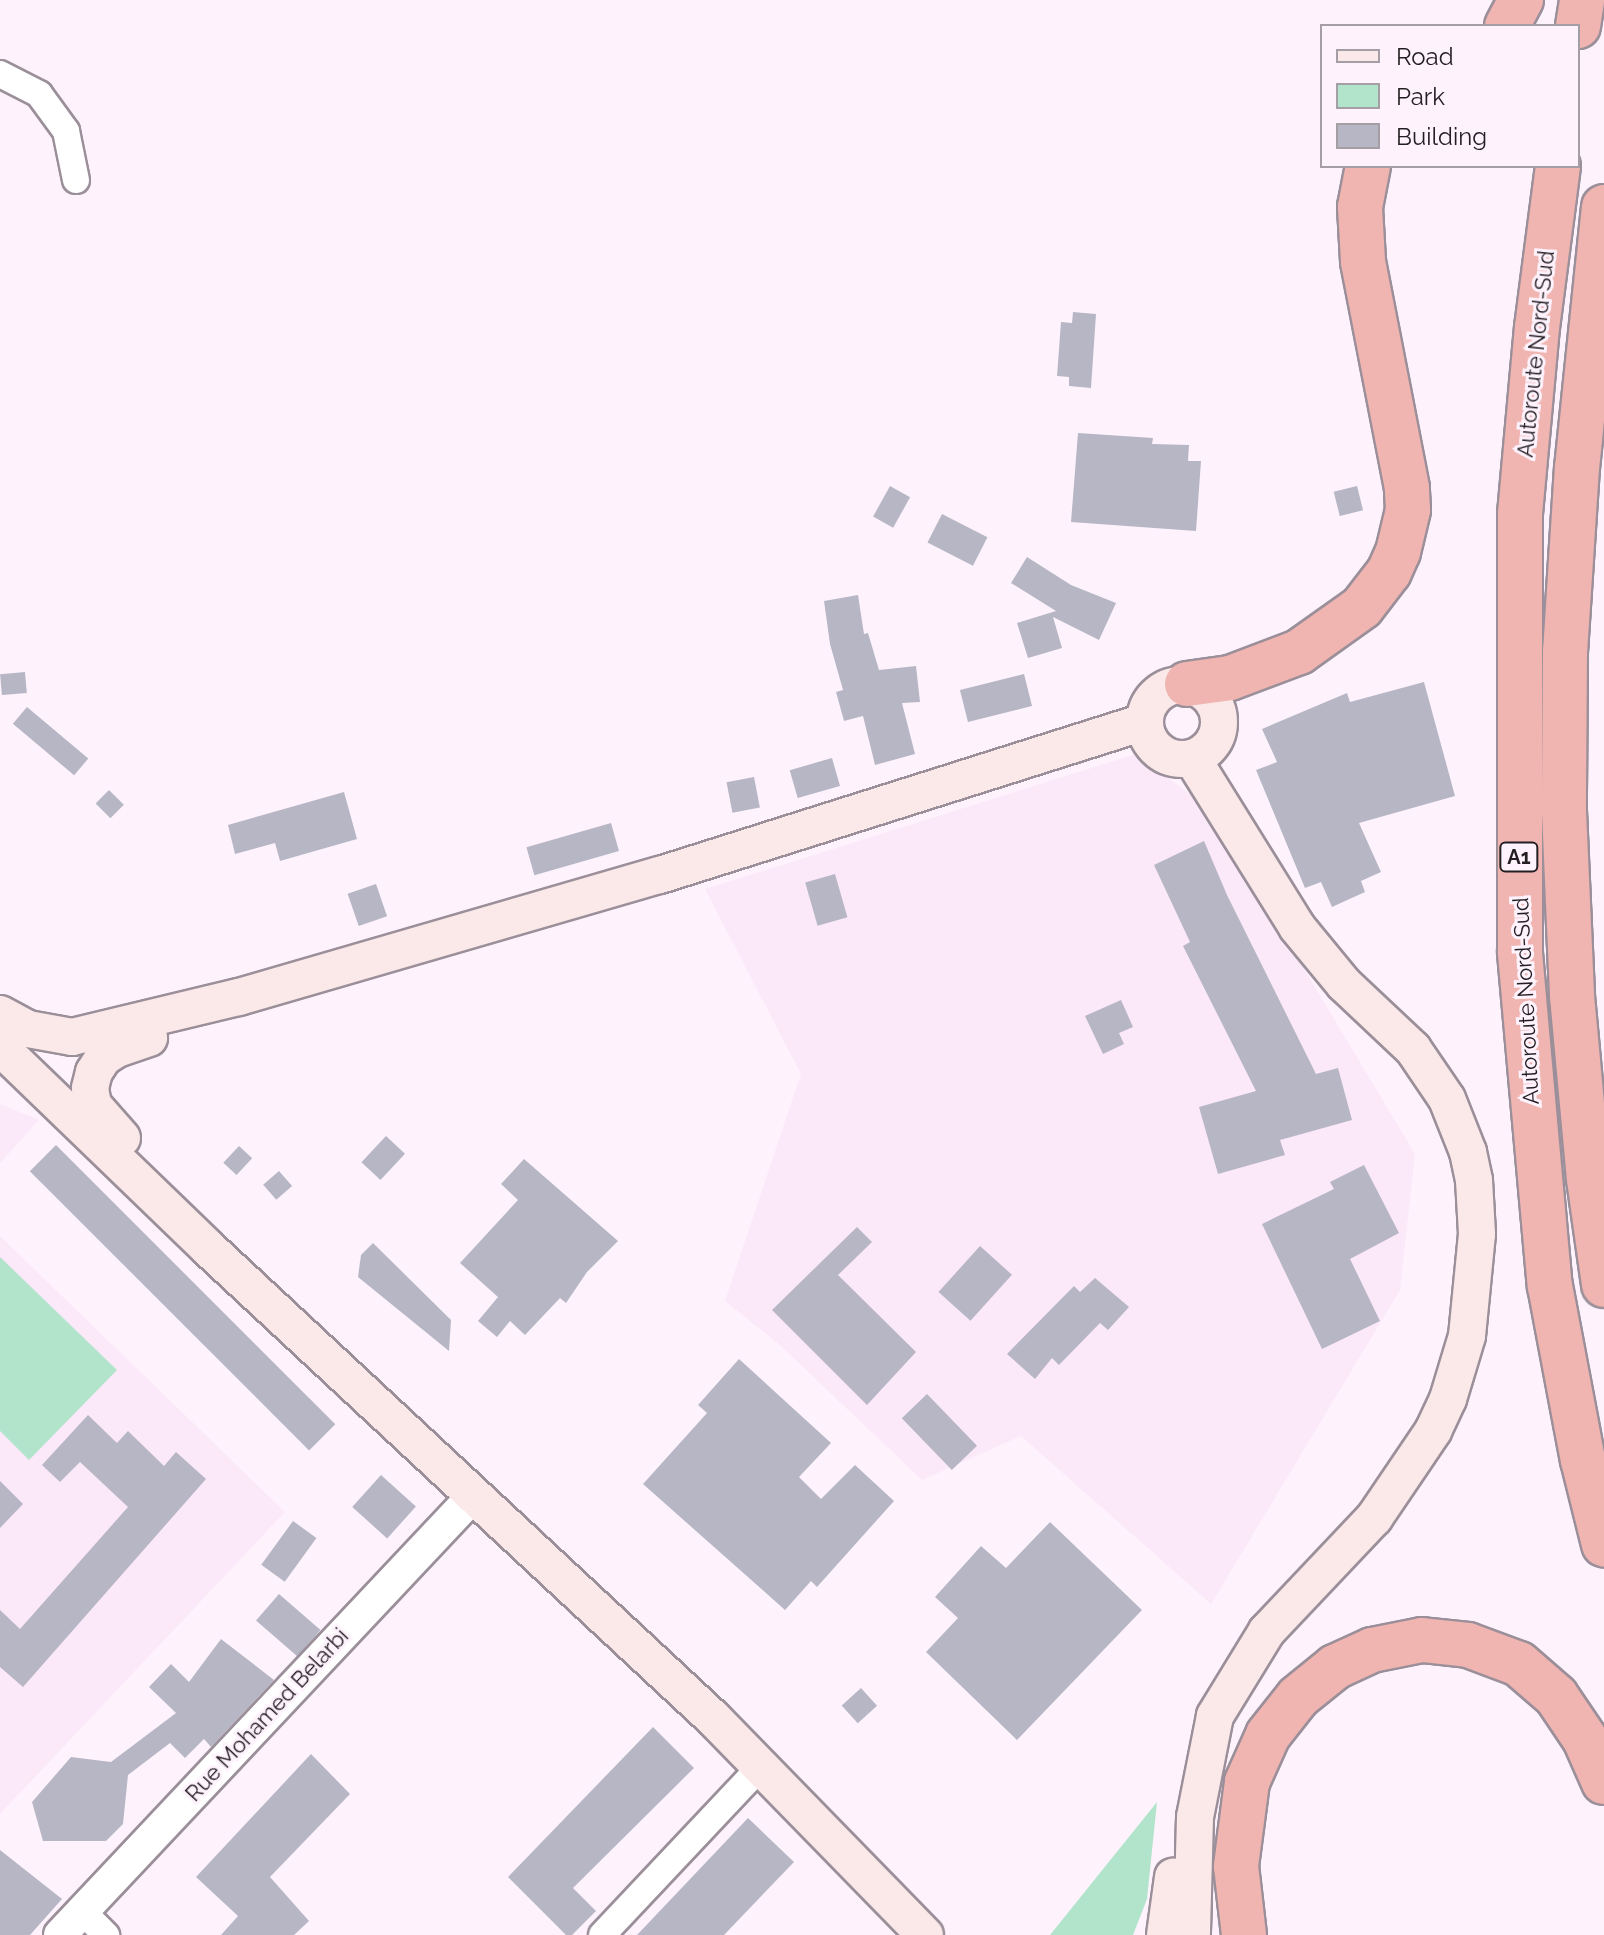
<!DOCTYPE html>
<html>
<head>
<meta charset="utf-8">
<style>
  body { margin:0 }
  #map { position:relative; width:1604px; height:1935px; overflow:hidden; background:#fef3fd; font-family:Raleway,sans-serif }
  div>[style] { position:absolute }
  .built>* { inset:0; background:#fbe8f9 }
  .green>* { inset:0; background:#b1e4cb }
  .building>* { inset:0; background:#b7b6c5; transform-origin:0 0 }
  .roads { filter:drop-shadow(2px 0 #9b8f9a) drop-shadow(-2px 0 #9b8f9a) drop-shadow(0 2px #9b8f9a) drop-shadow(0 -2px #9b8f9a) }
  .minor>* { height:26px; margin:-13px; padding:0 13px; transform-origin:13px; border-radius:13px; background:#fff }
  .tertiary>* { height:32px; margin:-16px; padding:0 16px; transform-origin:16px; border-radius:16px; background:#fff }
  .secondary>* { height:36px; margin:-18px; padding:0 18px; transform-origin:18px; border-radius:18px; background:#fae9e8 }
  .secondary>.ring { margin:-18px; padding:0; box-sizing:content-box; background:none; border:36px solid #fae9e8; border-radius:50% }
  .motorway>* { height:44px; margin:-22px; padding:0 22px; transform-origin:22px; border-radius:22px; background:#f0b5b1 }
  span { translate:-50% -50%; white-space:nowrap; text-align:center; line-height:1.15; -webkit-text-stroke:6px #fef3fd; paint-order:stroke }
  .shield-label span { padding:2px 6px; background:#fef3fd; border:2px solid; border-radius:6px; -webkit-text-stroke-width:0 }
  .shield-label { font-size:20px; color:#231e22; font-weight:700 }
  .street-label { font-size:22px; color:#231e22 }
  .legend { position:absolute; left:1320px; top:24px; width:260px; height:144px; box-sizing:border-box; background:#fef3fd; border:2px solid #a69ea5; margin:0; padding:10px 14px; list-style:none; font-size:24px; color:#231e22 }
  .legend li { display:flex; align-items:center; gap:16px; height:40px }
  .legend b { width:40px; border:2px solid #a69ea5 }
</style>
</head>
<body>
<div id="map">
  <div class="built">
    <div style="clip-path:polygon(1136px 754px,1207px 807px,1415px 1154px,1400px 1290px,1211px 1604px,1021px 1436px,922px 1480px,781px 1346px,725px 1301px,801px 1074px,705px 889px)"></div>
    <div style="clip-path:polygon(0 1104px,39px 1120px,0 1163px)"></div>
    <div style="clip-path:polygon(0 1236px,285px 1512px,0 1814px)"></div>
  </div>
  <div class="green">
    <div style="clip-path:polygon(0 1257px,117px 1370px,29px 1460px,0 1431px)"></div>
    <div style="clip-path:polygon(1157px 1802px,1147px 1899px,1133px 1935px,1050px 1935px)"></div>
  </div>
  <div class="building">
    <div style="clip-path:polygon(1073px 312px,1096px 314px,1091px 388px,1069px 386px,1069px 377px,1057px 376px,1061px 322px,1072px 323px)"></div>
    <div style="clip-path:polygon(1078px 433px,1153px 438px,1152px 444px,1189px 445px,1188px 461px,1201px 461px,1196px 531px,1071px 522px)"></div>
    <div style="left:890px;top:486px;width:23px;height:35px;rotate:29deg"></div>
    <div style="left:1357px;top:486px;width:25px;height:24px;rotate:76deg"></div>
    <div style="left:942px;top:514px;width:51px;height:32px;rotate:27deg"></div>
    <div style="clip-path:polygon(1027px 557px,1071px 585px,1116px 603px,1099px 640px,1053px 617px,1062px 648px,1028px 658px,1017px 623px,1056px 611px,1011px 583px)"></div>
    <div style="clip-path:polygon(858px 595px,864px 634px,868px 633px,879px 670px,916px 666px,920px 702px,902px 703px,915px 754px,875px 765px,863px 716px,844px 721px,836px 692px,843px 690px,830px 644px,824px 601px)"></div>
    <div style="left:25px;top:672px;width:21px;height:25px;rotate:85deg"></div>
    <div style="left:1024px;top:674px;width:33px;height:66px;rotate:76deg"></div>
    <div style="clip-path:polygon(1424px 682px,1455px 796px,1359px 823px,1381px 872px,1361px 881px,1365px 892px,1332px 907px,1321px 882px,1305px 888px,1256px 770px,1277px 762px,1262px 729px,1347px 693px,1350px 702px)"></div>
    <div style="left:27px;top:707px;width:80px;height:22px;rotate:40deg"></div>
    <div style="left:832px;top:758px;width:29px;height:44px;rotate:74deg"></div>
    <div style="left:754px;top:777px;width:31px;height:28px;rotate:79deg"></div>
    <div style="left:109px;top:790px;width:21px;height:19px;rotate:45deg"></div>
    <div style="clip-path:polygon(344px 792px,357px 839px,280px 861px,275px 843px,235px 854px,228px 825px)"></div>
    <div style="left:611px;top:823px;width:29px;height:88px;rotate:74deg"></div>
    <div style="clip-path:polygon(1204px 841px,1227px 895px,1316px 1074px,1338px 1068px,1352px 1120px,1280px 1140px,1285px 1155px,1218px 1174px,1199px 1107px,1256px 1091px,1183px 946px,1190px 942px,1154px 865px)"></div>
    <div style="left:835px;top:874px;width:45px;height:31px;rotate:74deg"></div>
    <div style="left:376px;top:884px;width:34px;height:30px;rotate:71deg"></div>
    <div style="clip-path:polygon(1121px 1000px,1133px 1027px,1119px 1033px,1124px 1044px,1103px 1054px,1085px 1016px)"></div>
    <div style="left:386px;top:1136px;width:26px;height:36px;rotate:43deg"></div>
    <div style="left:56px;top:1145px;width:395px;height:37px;rotate:45deg"></div>
    <div style="left:239px;top:1146px;width:18px;height:23px;rotate:43deg"></div>
    <div style="clip-path:polygon(524px 1159px,618px 1241px,587px 1272px,566px 1303px,560px 1298px,525px 1335px,510px 1321px,497px 1337px,478px 1321px,498px 1297px,460px 1263px,518px 1200px,501px 1184px)"></div>
    <div style="clip-path:polygon(1364px 1165px,1399px 1233px,1350px 1259px,1380px 1321px,1322px 1349px,1262px 1224px,1334px 1189px,1330px 1182px)"></div>
    <div style="left:279px;top:1171px;width:20px;height:21px;rotate:49deg"></div>
    <div style="clip-path:polygon(857px 1227px,872px 1242px,838px 1275px,916px 1352px,867px 1405px,772px 1310px)"></div>
    <div style="clip-path:polygon(373px 1243px,451px 1320px,449px 1351px,358px 1277px,361px 1255px)"></div>
    <div style="left:980px;top:1246px;width:43px;height:62px;rotate:42deg"></div>
    <div style="clip-path:polygon(1095px 1278px,1129px 1307px,1108px 1330px,1100px 1323px,1059px 1365px,1052px 1358px,1035px 1379px,1007px 1354px,1074px 1286px,1080px 1292px)"></div>
    <div style="clip-path:polygon(739px 1359px,831px 1443px,799px 1477px,821px 1499px,855px 1465px,894px 1501px,817px 1587px,811px 1581px,785px 1610px,643px 1484px,707px 1413px,698px 1405px)"></div>
    <div style="left:927px;top:1394px;width:72px;height:35px;rotate:46deg"></div>
    <div style="clip-path:polygon(88px 1415px,117px 1443px,128px 1431px,164px 1466px,176px 1452px,206px 1479px,23px 1687px,0 1667px,0 1610px,20px 1629px,128px 1507px,80px 1462px,60px 1482px,42px 1465px)"></div>
    <div style="left:381px;top:1475px;width:47px;height:43px;rotate:42deg"></div>
    <div style="clip-path:polygon(0 1481px,23px 1504px,0 1528px)"></div>
    <div style="left:293px;top:1521px;width:29px;height:54px;rotate:36deg"></div>
    <div style="clip-path:polygon(1050px 1522px,1142px 1610px,1017px 1740px,926px 1652px,958px 1618px,935px 1597px,981px 1546px,1006px 1568px)"></div>
    <div style="left:279px;top:1594px;width:55px;height:35px;rotate:41deg"></div>
    <div style="clip-path:polygon(221px 1639px,274px 1680px,211px 1747px,204px 1739px,185px 1758px,170px 1743px,128px 1775px,123px 1824px,106px 1841px,43px 1841px,32px 1802px,71px 1757px,111px 1762px,176px 1713px,149px 1687px,171px 1664px,189px 1682px)"></div>
    <div style="left:861px;top:1688px;width:24px;height:26px;rotate:48deg"></div>
    <div style="clip-path:polygon(653px 1727px,694px 1768px,573px 1888px,596px 1911px,572px 1935px,566px 1935px,508px 1877px)"></div>
    <div style="clip-path:polygon(311px 1754px,350px 1794px,270px 1877px,309px 1921px,294px 1935px,221px 1935px,238px 1916px,196px 1877px)"></div>
    <div style="clip-path:polygon(748px 1818px,794px 1862px,724px 1935px,637px 1935px)"></div>
    <div style="clip-path:polygon(0 1850px,62px 1899px,30px 1935px,0 1935px)"></div>
  </div>
  <div class="roads">
    <div class="minor">
      <div style="left:0;top:74px;width:44px;rotate:27.1deg"></div>
      <div style="left:39px;top:94px;width:46px;rotate:53.9deg"></div>
      <div style="left:66px;top:131px;width:50px;rotate:78.5deg"></div>
      <div style="left:83px;top:1912px;width:33px;rotate:45deg"></div>
      <div style="left:602px;top:1935px;width:232px;rotate:-46.7deg"></div>
    </div>
    <div class="tertiary">
      <div style="left:60px;top:1935px;width:604px;rotate:-46.74deg"></div>
    </div>
    <div class="secondary">
      <div class="ring" style="left:1145px;top:685px;width:38px;height:38px"></div>
      <div style="left:1192px;top:758px;width:199px;rotate:58.1deg"></div>
      <div style="left:1297px;top:927px;width:74px;rotate:50.5deg"></div>
      <div style="left:1344px;top:984px;width:95px;rotate:43.3deg"></div>
      <div style="left:1413px;top:1049px;width:60px;rotate:55.8deg"></div>
      <div style="left:1447px;top:1099px;width:57px;rotate:68.4deg"></div>
      <div style="left:1468px;top:1152px;width:29px;rotate:78deg"></div>
      <div style="left:1474px;top:1180px;width:54px;rotate:86.8deg"></div>
      <div style="left:1477px;top:1234px;width:102px;rotate:95.6deg"></div>
      <div style="left:1467px;top:1336px;width:66px;rotate:106.8deg"></div>
      <div style="left:1448px;top:1399px;width:35px;rotate:115deg"></div>
      <div style="left:1433px;top:1431px;width:105px;rotate:124.1deg"></div>
      <div style="left:1374px;top:1518px;width:156px;rotate:133.4deg"></div>
      <div style="left:1267px;top:1631px;width:100px;rotate:121.5deg"></div>
      <div style="left:1215px;top:1716px;width:103px;rotate:101.2deg"></div>
      <div style="left:1195px;top:1817px;width:118px;rotate:91.5deg"></div>
      <div style="left:0;top:1014px;width:32px;rotate:28deg"></div>
      <div style="left:28px;top:1029px;width:45px;rotate:10.3deg"></div>
      <div style="left:72px;top:1037px;width:172px;rotate:-13.5deg"></div>
      <div style="left:239px;top:997px;width:438px;rotate:-16.2deg"></div>
      <div style="left:660px;top:875px;width:508px;rotate:-17.54deg"></div>
      <div style="left:0;top:1047px;width:289px;rotate:44deg"></div>
      <div style="left:208px;top:1248px;width:691px;rotate:42.95deg"></div>
      <div style="left:714px;top:1719px;width:302px;rotate:45.7deg"></div>
      <div style="left:122px;top:1138px;width:44px;rotate:-131.3deg"></div>
      <div style="left:93px;top:1105px;width:17px;rotate:-100deg"></div>
      <div style="left:90px;top:1088px;width:16px;rotate:-76deg"></div>
      <div style="left:94px;top:1072px;width:17px;rotate:-57deg"></div>
      <div style="left:103px;top:1058px;width:17px;rotate:-33deg"></div>
      <div style="left:117px;top:1049px;width:34px;rotate:-19deg"></div>
      <div style="left:1165px;top:1935px;width:59px;rotate:-82.1deg"></div>
    </div>
    <div class="motorway">
      <div style="left:1507px;top:26px;width:30px;rotate:-62deg"></div>
      <div style="left:1578px;top:26px;width:26px;rotate:-81deg"></div>
      <div style="left:1558px;top:166px;width:162px;rotate:97.4deg"></div>
      <div style="left:1537px;top:327px;width:188px;rotate:95.2deg"></div>
      <div style="left:1520px;top:514px;width:439px;rotate:90deg"></div>
      <div style="left:1520px;top:953px;width:334px;rotate:84.9deg"></div>
      <div style="left:1550px;top:1286px;width:177px;rotate:79.3deg"></div>
      <div style="left:1583px;top:1460px;width:87px;rotate:76deg"></div>
      <div style="left:1604px;top:207px;width:261px;rotate:95.9deg"></div>
      <div style="left:1577px;top:467px;width:184px;rotate:93.7deg"></div>
      <div style="left:1565px;top:651px;width:160px;rotate:90.4deg"></div>
      <div style="left:1564px;top:811px;width:185px;rotate:87.5deg"></div>
      <div style="left:1572px;top:996px;width:184px;rotate:84.7deg"></div>
      <div style="left:1589px;top:1179px;width:107px;rotate:81.9deg"></div>
      <div style="left:1187px;top:684px;width:43px;rotate:-7.9deg"></div>
      <div style="left:1230px;top:678px;width:74px;rotate:-20.6deg"></div>
      <div style="left:1299px;top:652px;width:77px;rotate:-35.5deg"></div>
      <div style="left:1362px;top:607px;width:44px;rotate:-52.4deg"></div>
      <div style="left:1389px;top:572px;width:22px;rotate:-66deg"></div>
      <div style="left:1398px;top:552px;width:43px;rotate:-76.6deg"></div>
      <div style="left:1408px;top:510px;width:22px;rotate:-93deg"></div>
      <div style="left:1407px;top:488px;width:231px;rotate:-101deg"></div>
      <div style="left:1363px;top:261px;width:54px;rotate:-93.2deg"></div>
      <div style="left:1360px;top:207px;width:42px;rotate:-79deg"></div>
      <div style="left:1244px;top:1935px;width:69px;rotate:-96.6deg"></div>
      <div style="left:1236px;top:1866px;width:85px;rotate:-82.5deg"></div>
      <div style="left:1247px;top:1782px;width:51px;rotate:-65.9deg"></div>
      <div style="left:1268px;top:1735px;width:48px;rotate:-51.7deg"></div>
      <div style="left:1298px;top:1697px;width:48px;rotate:-39deg"></div>
      <div style="left:1335px;top:1667px;width:41px;rotate:-24.7deg"></div>
      <div style="left:1372px;top:1650px;width:51px;rotate:-11.3deg"></div>
      <div style="left:1422px;top:1640px;width:46px;rotate:6.2deg"></div>
      <div style="left:1468px;top:1645px;width:54px;rotate:20.4deg"></div>
      <div style="left:1519px;top:1664px;width:49px;rotate:40.9deg"></div>
      <div style="left:1556px;top:1696px;width:52px;rotate:56deg"></div>
      <div style="left:1585px;top:1739px;width:47px;rotate:66.2deg"></div>
    </div>
  </div>
  <div class="shield-label">
    <span style="left:1519px;top:857px">A1</span>
  </div>
  <div class="street-label">
    <span style="left:1536px;top:354px;rotate:-84deg">Autoroute Nord-Sud</span>
    <span style="left:1526px;top:1001px;rotate:-93deg">Autoroute Nord-Sud</span>
    <span style="left:267px;top:1715px;rotate:-47deg">Rue Mohamed Belarbi</span>
  </div>
  <ul class="legend">
  <li><b style="height:10px;background:#fae9e8"></b>Road</li>
  <li><b style="height:22px;background:#b1e4cb"></b>Park</li>
  <li><b style="height:22px;background:#b7b6c5"></b>Building</li>
  </ul>
</div>
</body>
</html>
